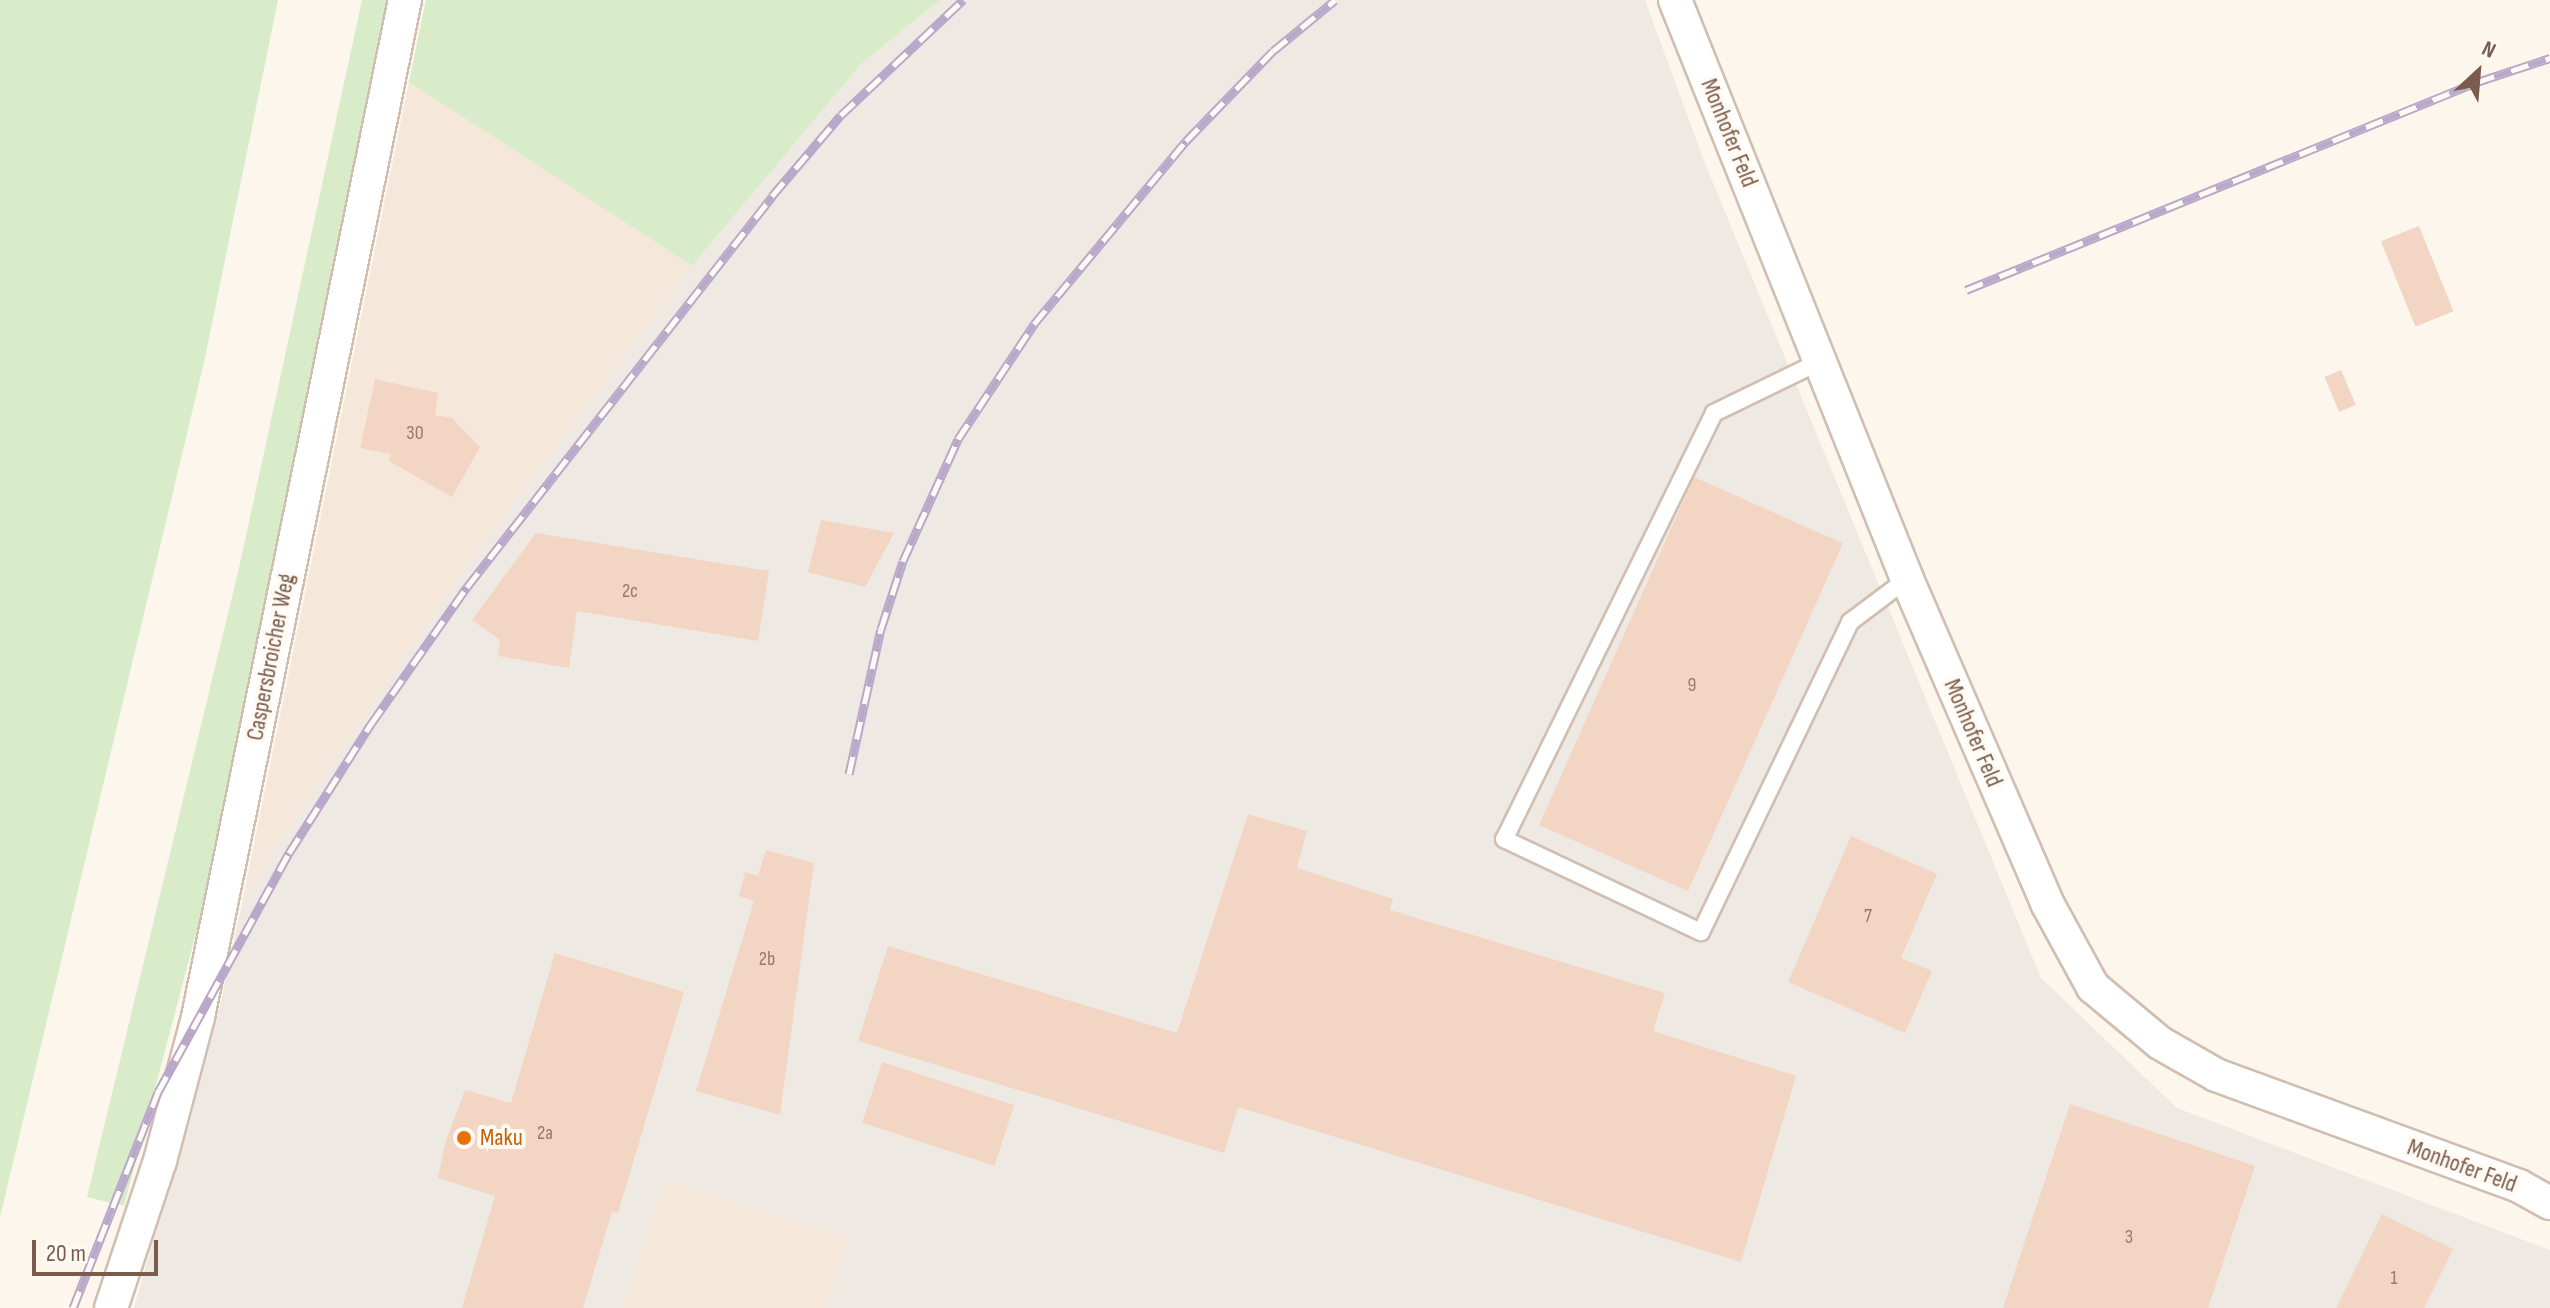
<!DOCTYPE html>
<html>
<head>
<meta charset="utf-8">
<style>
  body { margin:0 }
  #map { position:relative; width:2550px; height:1308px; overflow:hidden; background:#fdf6ec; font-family:"Sofia Sans Condensed",sans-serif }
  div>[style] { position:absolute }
  .residential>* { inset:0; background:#f5e8da }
  .industrial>* { inset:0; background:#efe9e4 }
  .green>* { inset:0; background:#d8ecc9 }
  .building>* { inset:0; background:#f3d5c3; transform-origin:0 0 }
  .roads { filter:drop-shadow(2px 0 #d1beb0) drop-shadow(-2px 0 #d1beb0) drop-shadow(0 2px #d1beb0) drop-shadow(0 -2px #d1beb0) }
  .service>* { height:16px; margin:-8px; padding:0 8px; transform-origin:8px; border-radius:8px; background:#fff }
  .minor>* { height:32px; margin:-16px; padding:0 16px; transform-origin:16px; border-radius:16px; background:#fff }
  .rail>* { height:9px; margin-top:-4.5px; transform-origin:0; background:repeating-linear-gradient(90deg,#fffaf3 0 18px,#b9a8c9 0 36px); box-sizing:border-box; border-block:2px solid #b9a8c9 }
  .dots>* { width:22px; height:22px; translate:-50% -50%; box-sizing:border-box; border:4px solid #fffaf3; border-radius:50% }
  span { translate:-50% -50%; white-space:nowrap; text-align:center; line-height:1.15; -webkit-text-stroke:8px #fffaf3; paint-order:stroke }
  .number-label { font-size:20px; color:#987a6a }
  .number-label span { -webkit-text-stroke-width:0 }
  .street-label { font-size:24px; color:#7a5c4d }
  .food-label { font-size:24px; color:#c56008 }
  .left { translate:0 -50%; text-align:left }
  .north { position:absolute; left:2438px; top:32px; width:80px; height:80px; -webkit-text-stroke:6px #fffaf3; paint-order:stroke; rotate:26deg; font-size:22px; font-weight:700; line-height:32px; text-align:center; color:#7a5c4d }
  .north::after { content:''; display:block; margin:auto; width:28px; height:36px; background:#7a5c4d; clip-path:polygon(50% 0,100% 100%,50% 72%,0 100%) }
  .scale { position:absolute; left:32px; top:1240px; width:126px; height:36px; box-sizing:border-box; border:4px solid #7a5c4d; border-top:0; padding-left:10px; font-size:24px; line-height:28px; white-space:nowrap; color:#7a5c4d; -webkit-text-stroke:6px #fffaf3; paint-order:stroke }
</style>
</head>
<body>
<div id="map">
  <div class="residential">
    <div style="clip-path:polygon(409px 82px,692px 266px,460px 574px,244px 894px)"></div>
    <div style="clip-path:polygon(664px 1179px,849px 1237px,827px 1308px,623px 1308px)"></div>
  </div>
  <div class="industrial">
    <div style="clip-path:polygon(940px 0,1645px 0,1704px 161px,2041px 978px,2177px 1108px,2550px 1250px,2550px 1308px,827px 1308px,849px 1237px,665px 1179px,623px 1308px,134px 1308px,220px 1006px,244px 894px,460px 574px,692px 266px,860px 65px)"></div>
  </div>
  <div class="green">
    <div style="clip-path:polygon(0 0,278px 0,205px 358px,0 1217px)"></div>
    <div style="clip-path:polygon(362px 0,392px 0,204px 903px,124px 1206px,87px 1197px,239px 568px)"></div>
    <div style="clip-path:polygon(426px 0,940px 0,860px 65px,692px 266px,409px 82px)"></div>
  </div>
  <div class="building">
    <div style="left:2419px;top:226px;width:92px;height:41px;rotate:68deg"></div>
    <div style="left:2341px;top:370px;width:38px;height:18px;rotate:67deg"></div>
    <div style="clip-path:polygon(375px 379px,438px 393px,435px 415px,452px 418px,480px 447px,452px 497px,389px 461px,391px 454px,360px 448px)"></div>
    <div style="left:1694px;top:477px;width:163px;height:381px;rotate:24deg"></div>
    <div style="clip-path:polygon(821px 520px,894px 533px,865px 587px,808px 572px)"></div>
    <div style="clip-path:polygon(536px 533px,769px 571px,758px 641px,577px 611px,569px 668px,498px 656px,500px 640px,472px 620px)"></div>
    <div style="clip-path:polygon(1248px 814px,1307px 831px,1297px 868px,1393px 899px,1390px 910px,1665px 993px,1653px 1031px,1796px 1076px,1741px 1262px,1238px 1107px,1224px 1153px,858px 1041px,888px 946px,1177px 1033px)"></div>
    <div style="clip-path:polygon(1851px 836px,1937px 874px,1901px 958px,1932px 971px,1905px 1033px,1788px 982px)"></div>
    <div style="clip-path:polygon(766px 850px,814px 863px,780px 1115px,696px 1091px,754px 901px,739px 896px,745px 872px,758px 876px)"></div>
    <div style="clip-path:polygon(555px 953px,684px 992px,618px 1213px,612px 1212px,583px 1308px,462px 1308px,495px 1196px,438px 1178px,445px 1143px,465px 1090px,511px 1103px)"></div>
    <div style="left:882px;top:1062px;width:139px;height:64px;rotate:18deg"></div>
    <div style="clip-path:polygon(2070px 1104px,2255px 1166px,2208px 1308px,2003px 1308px)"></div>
    <div style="clip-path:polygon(2382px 1214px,2453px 1249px,2424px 1308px,2336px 1308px)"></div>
  </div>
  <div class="roads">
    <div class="service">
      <div style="left:1821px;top:361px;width:119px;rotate:154.1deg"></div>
      <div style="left:1714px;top:413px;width:475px;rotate:116.2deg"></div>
      <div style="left:1504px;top:839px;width:218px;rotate:25.3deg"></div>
      <div style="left:1701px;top:932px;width:344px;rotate:-64.3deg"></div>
      <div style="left:1850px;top:622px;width:71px;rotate:-37deg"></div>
    </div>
    <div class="minor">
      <div style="left:1675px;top:0;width:624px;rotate:68.16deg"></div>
      <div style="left:1907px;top:579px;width:353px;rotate:66.6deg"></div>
      <div style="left:2047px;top:903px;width:96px;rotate:61.3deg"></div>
      <div style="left:2093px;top:987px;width:87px;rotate:39.9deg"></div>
      <div style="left:2160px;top:1043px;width:64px;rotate:29.7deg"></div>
      <div style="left:2216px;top:1075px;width:323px;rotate:20.1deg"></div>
      <div style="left:2519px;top:1186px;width:35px;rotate:29deg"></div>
      <div style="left:111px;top:1308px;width:155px;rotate:-71.6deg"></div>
      <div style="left:160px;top:1161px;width:149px;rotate:-75.2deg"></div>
      <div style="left:198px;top:1017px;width:1038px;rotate:-78.5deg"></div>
    </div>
  </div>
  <div class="rail">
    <div style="left:1966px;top:290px;width:552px;rotate:-22.15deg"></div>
    <div style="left:2477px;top:82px;width:77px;rotate:-18.2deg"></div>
    <div style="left:849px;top:774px;width:148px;rotate:-77.6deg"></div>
    <div style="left:881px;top:629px;width:71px;rotate:-72.1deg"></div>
    <div style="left:903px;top:561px;width:134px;rotate:-65.7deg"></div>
    <div style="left:958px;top:439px;width:138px;rotate:-56.5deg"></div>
    <div style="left:1034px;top:324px;width:238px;rotate:-50.3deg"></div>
    <div style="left:1186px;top:141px;width:125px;rotate:-46deg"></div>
    <div style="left:1273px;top:51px;width:80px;rotate:-39.4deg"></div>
    <div style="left:73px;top:1308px;width:232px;rotate:-68.5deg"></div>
    <div style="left:158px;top:1092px;width:273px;rotate:-61.3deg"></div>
    <div style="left:289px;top:853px;width:153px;rotate:-57.6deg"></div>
    <div style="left:371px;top:724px;width:167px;rotate:-55deg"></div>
    <div style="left:467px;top:587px;width:496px;rotate:-52deg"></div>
    <div style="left:772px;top:196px;width:106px;rotate:-49.6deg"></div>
    <div style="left:841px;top:115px;width:168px;rotate:-43.3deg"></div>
  </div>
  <div class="dots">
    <div style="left:464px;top:1138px;background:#e8710a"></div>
  </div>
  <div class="number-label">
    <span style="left:415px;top:433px">30</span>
    <span style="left:630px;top:591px">2c</span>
    <span style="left:1692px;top:685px">9</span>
    <span style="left:1868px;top:916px">7</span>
    <span style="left:767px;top:959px">2b</span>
    <span style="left:545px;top:1133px">2a</span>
    <span style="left:2129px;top:1237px">3</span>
    <span style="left:2394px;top:1278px">1</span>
  </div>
  <div class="street-label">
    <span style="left:1729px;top:133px;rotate:68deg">Monhofer Feld</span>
    <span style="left:271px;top:657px;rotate:-79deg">Caspersbroicher Weg</span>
    <span style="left:1973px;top:733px;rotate:67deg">Monhofer Feld</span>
    <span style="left:2462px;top:1166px;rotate:20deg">Monhofer Feld</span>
  </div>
  <div class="food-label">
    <span class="left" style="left:480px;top:1138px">Maku</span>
  </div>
  <div class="north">N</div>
  <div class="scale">20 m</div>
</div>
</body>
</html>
